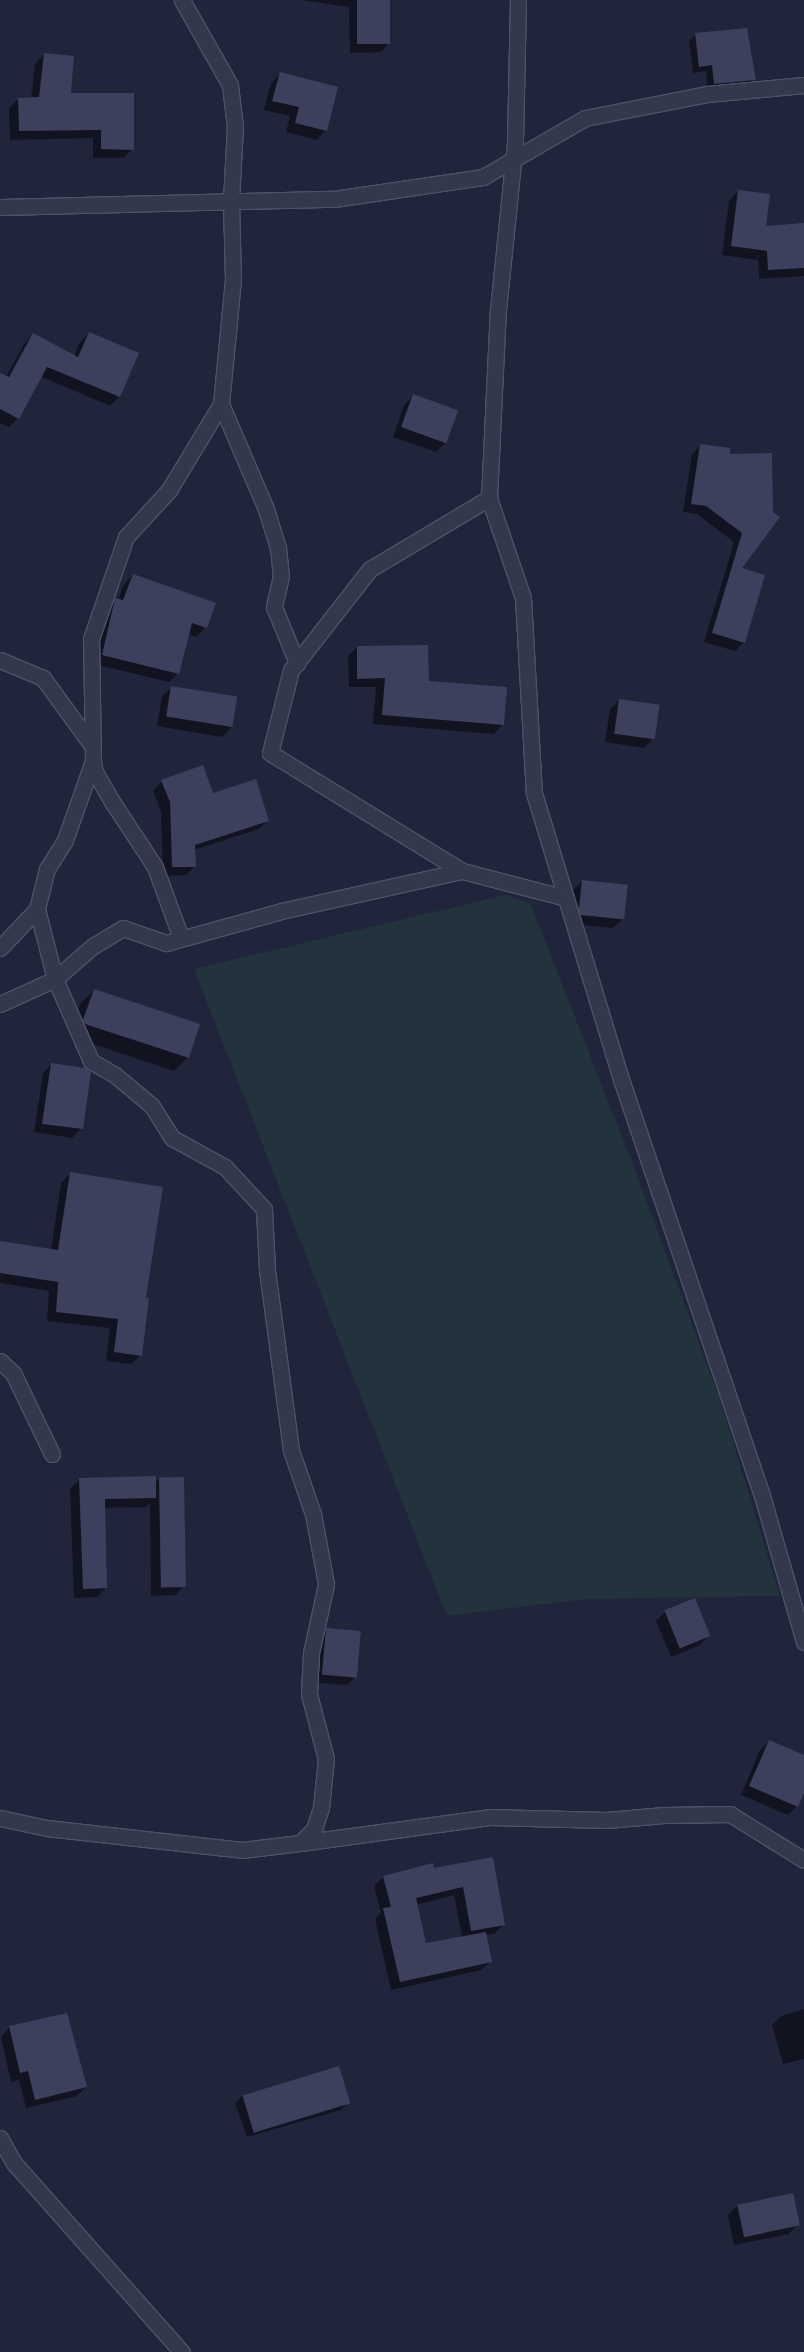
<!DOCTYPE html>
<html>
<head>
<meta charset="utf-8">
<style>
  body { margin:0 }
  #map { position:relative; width:804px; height:2352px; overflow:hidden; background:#20253c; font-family:"DM Sans",sans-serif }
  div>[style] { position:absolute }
  .green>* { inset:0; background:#22333d }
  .shadow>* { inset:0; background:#0007 }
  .building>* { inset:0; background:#3c405d; transform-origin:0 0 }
  .roads { filter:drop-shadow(1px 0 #4f5267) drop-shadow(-1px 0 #4f5267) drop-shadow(0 1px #4f5267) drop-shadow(0 -1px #4f5267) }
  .minor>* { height:15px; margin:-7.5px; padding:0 7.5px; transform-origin:7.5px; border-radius:7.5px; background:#34384c }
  span { translate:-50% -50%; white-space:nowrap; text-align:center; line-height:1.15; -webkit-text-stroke:4.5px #191d31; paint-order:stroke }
</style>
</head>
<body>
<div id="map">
  <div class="green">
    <div style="clip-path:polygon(505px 895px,530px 903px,632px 1162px,720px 1400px,780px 1596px,586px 1599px,447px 1616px,194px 969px)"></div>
  </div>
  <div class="shadow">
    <div style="clip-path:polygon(301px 0,388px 0,390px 42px,381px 52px,350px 53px,349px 7px)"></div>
    <div style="clip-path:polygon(696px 34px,751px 49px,754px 80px,747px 87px,708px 90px,706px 71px,693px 73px,689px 41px)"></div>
    <div style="clip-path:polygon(44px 54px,69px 94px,133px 149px,123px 158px,93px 158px,93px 138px,10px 140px,9px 108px,18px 99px,31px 99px,35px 64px)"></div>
    <div style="clip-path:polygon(280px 74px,326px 130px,317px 140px,286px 132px,290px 116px,264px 110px,271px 83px)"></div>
    <div style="clip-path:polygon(738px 191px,764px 228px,804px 225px,804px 276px,759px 279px,758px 260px,722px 255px,729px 201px)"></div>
    <div style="clip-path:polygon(89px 333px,119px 397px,110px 406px,40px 376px,18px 418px,9px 427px,0 423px,0 374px,6px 377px,24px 344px,33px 335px,74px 356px,80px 342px)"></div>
    <div style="clip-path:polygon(413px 396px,445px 443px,436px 452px,393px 437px,404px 405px)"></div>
    <div style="clip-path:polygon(701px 445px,728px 455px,771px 454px,740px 569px,744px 642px,735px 651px,704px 642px,734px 542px,697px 514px,683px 512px,692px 454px)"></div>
    <div style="clip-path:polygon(133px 575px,214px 604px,205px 628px,196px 637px,188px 634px,178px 673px,169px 682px,94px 664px,106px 608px,118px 600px,124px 584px)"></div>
    <div style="clip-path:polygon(357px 647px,428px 682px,503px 724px,494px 734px,373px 724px,376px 687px,349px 687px,348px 656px)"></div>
    <div style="clip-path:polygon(172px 687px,231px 728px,222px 737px,157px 726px,162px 696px)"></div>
    <div style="clip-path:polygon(619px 700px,653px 739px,644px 748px,605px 742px,610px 709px)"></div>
    <div style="clip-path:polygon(162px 781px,212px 794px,268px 820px,259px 829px,194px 850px,195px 866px,186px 875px,163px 876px,161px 812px,153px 790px)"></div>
    <div style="clip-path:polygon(583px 881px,623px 919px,613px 928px,572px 924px,573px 890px)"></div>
    <div style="clip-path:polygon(94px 990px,199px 1025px,187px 1058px,174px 1071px,72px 1037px,80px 1004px)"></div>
    <div style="clip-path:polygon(52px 1064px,81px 1129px,72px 1138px,34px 1132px,43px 1073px)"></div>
    <div style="clip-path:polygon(70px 1174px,145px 1299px,141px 1355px,131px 1364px,106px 1361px,110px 1328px,47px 1321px,49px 1291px,0 1283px,0 1242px,51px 1250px,61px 1183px)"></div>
    <div style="clip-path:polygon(159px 1479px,184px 1586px,175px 1595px,151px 1596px,150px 1503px,146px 1507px,104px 1508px,106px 1588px,97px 1597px,74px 1598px,70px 1489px,79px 1480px,155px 1483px)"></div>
    <div style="clip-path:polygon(694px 1600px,709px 1635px,700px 1645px,671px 1657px,656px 1621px,665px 1612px)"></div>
    <div style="clip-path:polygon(326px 1629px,356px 1676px,347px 1685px,311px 1682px,317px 1639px)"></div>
    <div style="clip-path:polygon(769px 1741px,804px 1756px,804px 1790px,797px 1806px,788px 1815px,741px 1795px,760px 1750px)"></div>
    <div style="clip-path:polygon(evenodd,492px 1858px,504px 1924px,494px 1934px,485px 1935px,491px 1961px,481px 1970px,391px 1990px,375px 1919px,381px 1913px,374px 1886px,383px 1877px,492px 1858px,454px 1895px,462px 1937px,425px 1944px,416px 1905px,454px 1895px)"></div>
    <div style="clip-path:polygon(804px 2009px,804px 2059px,783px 2064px,772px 2025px,781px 2016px)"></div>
    <div style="clip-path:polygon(10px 2027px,86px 2087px,77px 2096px,26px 2108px,19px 2080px,11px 2082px,1px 2037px)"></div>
    <div style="clip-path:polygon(242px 2096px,348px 2102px,341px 2110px,247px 2137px,235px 2103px)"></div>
    <div style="clip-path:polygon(737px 2206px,798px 2224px,789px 2234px,734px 2245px,728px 2215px)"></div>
  </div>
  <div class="building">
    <div style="left:357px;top:0;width:33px;height:44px"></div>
    <div style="clip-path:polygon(747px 28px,756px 80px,714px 84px,712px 65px,699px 67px,695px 33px)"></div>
    <div style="clip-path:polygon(44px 53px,74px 56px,71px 93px,134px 93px,134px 150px,101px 149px,101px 130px,19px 131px,18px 98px,39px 97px)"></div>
    <div style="clip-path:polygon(280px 72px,338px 87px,327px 131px,295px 123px,299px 107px,272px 101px)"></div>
    <div style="clip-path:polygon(738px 190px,770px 194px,766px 226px,804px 223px,804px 268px,768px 270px,767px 251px,731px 246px)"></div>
    <div style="clip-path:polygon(89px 332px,139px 353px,120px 397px,47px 367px,19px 419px,0 409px,0 373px,9px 377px,33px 333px,78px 357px)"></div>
    <div style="left:413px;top:394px;width:48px;height:35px;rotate:20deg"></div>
    <div style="clip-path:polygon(700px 444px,730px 448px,730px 454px,772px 453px,773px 512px,780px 517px,742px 568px,765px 575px,745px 643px,712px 633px,742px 533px,706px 506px,691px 504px)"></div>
    <div style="clip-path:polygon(133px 574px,216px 603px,207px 628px,192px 623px,179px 674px,102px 655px,115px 598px,123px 600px)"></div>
    <div style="clip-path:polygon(428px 645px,429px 681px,507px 687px,504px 725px,382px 715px,385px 678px,357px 679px,357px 646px)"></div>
    <div style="left:171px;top:686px;width:67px;height:31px;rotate:9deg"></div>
    <div style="left:619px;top:699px;width:41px;height:35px;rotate:8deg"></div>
    <div style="clip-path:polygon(203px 765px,213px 793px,256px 779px,269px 821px,195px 845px,196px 867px,172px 867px,170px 802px,161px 780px)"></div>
    <div style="left:582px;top:880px;width:46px;height:35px;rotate:6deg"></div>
    <div style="clip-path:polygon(94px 989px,200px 1024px,189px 1058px,85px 1024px,83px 1020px)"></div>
    <div style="clip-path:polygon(51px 1063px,85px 1068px,91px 1072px,83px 1129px,42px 1124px)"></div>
    <div style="clip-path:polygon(70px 1172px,163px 1187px,146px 1298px,149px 1298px,142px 1356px,114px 1352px,118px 1319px,56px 1312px,58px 1282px,0 1273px,0 1241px,58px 1250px)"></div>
    <div style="clip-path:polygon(156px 1476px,156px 1498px,105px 1499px,107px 1588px,83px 1589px,79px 1478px)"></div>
    <div style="left:184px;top:1477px;width:110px;height:25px;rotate:89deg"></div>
    <div style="left:695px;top:1598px;width:41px;height:33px;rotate:68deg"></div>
    <div style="left:326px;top:1628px;width:35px;height:47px;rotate:5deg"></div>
    <div style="clip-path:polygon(769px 1740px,804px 1755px,804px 1793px,798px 1807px,749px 1786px)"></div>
    <div style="clip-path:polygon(493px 1857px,505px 1925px,471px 1931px,463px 1887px,416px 1898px,426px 1943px,486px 1932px,492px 1962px,400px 1982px,383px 1908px,391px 1907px,383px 1876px,433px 1863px,434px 1868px)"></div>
    <div style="clip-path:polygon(67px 2013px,87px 2087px,35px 2100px,28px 2071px,20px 2073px,9px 2026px)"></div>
    <div style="left:339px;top:2066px;width:39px;height:101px;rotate:73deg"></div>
    <div style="left:793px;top:2193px;width:33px;height:57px;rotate:78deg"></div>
  </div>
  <div class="roads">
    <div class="minor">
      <div style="left:0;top:207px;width:334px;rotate:-1.4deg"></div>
      <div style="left:334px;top:199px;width:151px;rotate:-8.4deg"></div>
      <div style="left:483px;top:177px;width:118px;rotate:-30deg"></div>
      <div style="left:585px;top:118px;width:124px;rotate:-11.1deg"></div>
      <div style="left:707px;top:94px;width:97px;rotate:-5.3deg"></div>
      <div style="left:221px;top:404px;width:114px;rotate:66.8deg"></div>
      <div style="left:266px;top:509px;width:41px;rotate:72.9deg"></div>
      <div style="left:278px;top:548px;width:28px;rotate:84deg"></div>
      <div style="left:281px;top:576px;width:32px;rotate:103deg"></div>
      <div style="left:274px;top:607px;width:61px;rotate:67.7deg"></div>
      <div style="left:489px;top:498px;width:106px;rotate:71.2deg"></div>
      <div style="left:523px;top:598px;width:195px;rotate:86.8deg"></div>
      <div style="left:534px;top:793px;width:302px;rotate:73.1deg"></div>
      <div style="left:622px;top:1082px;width:433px;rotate:71.3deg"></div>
      <div style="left:761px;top:1492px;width:156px;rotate:74deg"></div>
      <div style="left:0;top:660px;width:47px;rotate:22.7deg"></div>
      <div style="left:43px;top:678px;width:82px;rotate:54deg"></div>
      <div style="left:93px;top:761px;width:11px;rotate:80deg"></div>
      <div style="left:95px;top:772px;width:36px;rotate:60deg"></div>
      <div style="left:113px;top:803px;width:77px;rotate:56.7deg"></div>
      <div style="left:155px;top:867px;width:76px;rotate:69.9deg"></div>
      <div style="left:462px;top:871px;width:107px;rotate:14.6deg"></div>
      <div style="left:0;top:948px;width:54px;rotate:-46.5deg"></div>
      <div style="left:0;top:1004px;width:60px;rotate:-24.4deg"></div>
      <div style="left:55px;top:979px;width:50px;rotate:-41deg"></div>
      <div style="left:93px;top:946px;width:35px;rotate:-31deg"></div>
      <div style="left:123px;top:928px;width:46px;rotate:19.2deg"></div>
      <div style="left:166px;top:943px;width:119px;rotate:-15.5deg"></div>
      <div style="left:281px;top:911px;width:185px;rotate:-12.5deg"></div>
      <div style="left:462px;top:871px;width:225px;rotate:-148.4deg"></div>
      <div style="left:270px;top:753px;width:86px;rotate:-75.8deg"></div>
      <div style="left:291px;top:670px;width:128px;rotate:-52deg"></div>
      <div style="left:370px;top:569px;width:139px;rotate:-30.8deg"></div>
      <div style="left:489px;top:498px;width:188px;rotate:-87.3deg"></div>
      <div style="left:498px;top:310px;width:169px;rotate:-84.2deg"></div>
      <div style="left:515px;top:142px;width:142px;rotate:-88.8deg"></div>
      <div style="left:0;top:1361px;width:18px;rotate:43deg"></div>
      <div style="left:13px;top:1373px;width:90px;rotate:64.3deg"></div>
      <div style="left:0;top:1818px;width:48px;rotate:12deg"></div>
      <div style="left:47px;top:1828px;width:196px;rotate:6.4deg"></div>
      <div style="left:242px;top:1850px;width:58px;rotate:-6.9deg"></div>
      <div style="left:300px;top:1843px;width:20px;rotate:-45deg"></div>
      <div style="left:314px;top:1829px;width:22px;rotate:-72deg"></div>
      <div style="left:321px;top:1808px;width:49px;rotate:-84.2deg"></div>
      <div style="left:326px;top:1759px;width:67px;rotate:-104.7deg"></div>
      <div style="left:309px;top:1694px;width:41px;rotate:-87.2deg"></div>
      <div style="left:311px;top:1653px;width:71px;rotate:-77.7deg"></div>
      <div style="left:326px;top:1584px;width:71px;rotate:-100.5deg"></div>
      <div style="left:313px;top:1514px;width:68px;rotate:-109deg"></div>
      <div style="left:291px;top:1450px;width:183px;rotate:-97.6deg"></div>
      <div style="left:267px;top:1269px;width:60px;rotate:-92.9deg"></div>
      <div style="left:264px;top:1209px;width:57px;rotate:-132.9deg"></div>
      <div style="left:225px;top:1167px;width:60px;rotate:-151.3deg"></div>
      <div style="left:172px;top:1138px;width:39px;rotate:-122deg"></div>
      <div style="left:151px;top:1105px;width:47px;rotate:-140.2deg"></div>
      <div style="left:115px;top:1075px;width:28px;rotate:-150deg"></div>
      <div style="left:91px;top:1061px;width:90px;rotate:-113.7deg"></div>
      <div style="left:55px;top:979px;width:72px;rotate:-104.4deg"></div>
      <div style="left:37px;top:909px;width:41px;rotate:-76deg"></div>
      <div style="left:47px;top:869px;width:34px;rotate:-58deg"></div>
      <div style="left:65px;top:840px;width:84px;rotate:-70.5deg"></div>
      <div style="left:93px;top:761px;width:122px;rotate:-90.9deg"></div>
      <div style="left:91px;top:639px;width:108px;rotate:-71.1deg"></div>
      <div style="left:126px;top:537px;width:64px;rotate:-47.5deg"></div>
      <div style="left:169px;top:490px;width:100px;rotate:-58.8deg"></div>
      <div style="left:221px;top:404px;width:126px;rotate:-84.5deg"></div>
      <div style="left:233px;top:279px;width:79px;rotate:-91.5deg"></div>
      <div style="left:231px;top:200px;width:73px;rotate:-86.9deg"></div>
      <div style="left:235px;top:127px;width:42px;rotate:-96.8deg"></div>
      <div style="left:230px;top:85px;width:98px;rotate:-119.5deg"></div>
      <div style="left:300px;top:1843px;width:191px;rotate:-7.8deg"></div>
      <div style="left:489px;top:1817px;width:118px;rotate:1.5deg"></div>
      <div style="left:607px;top:1820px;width:57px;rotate:-5deg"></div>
      <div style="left:664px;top:1815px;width:66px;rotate:-0.9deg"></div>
      <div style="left:730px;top:1814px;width:87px;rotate:31.9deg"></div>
      <div style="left:0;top:2138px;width:29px;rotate:61deg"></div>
      <div style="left:14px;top:2163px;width:253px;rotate:48.4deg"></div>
    </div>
  </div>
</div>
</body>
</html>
